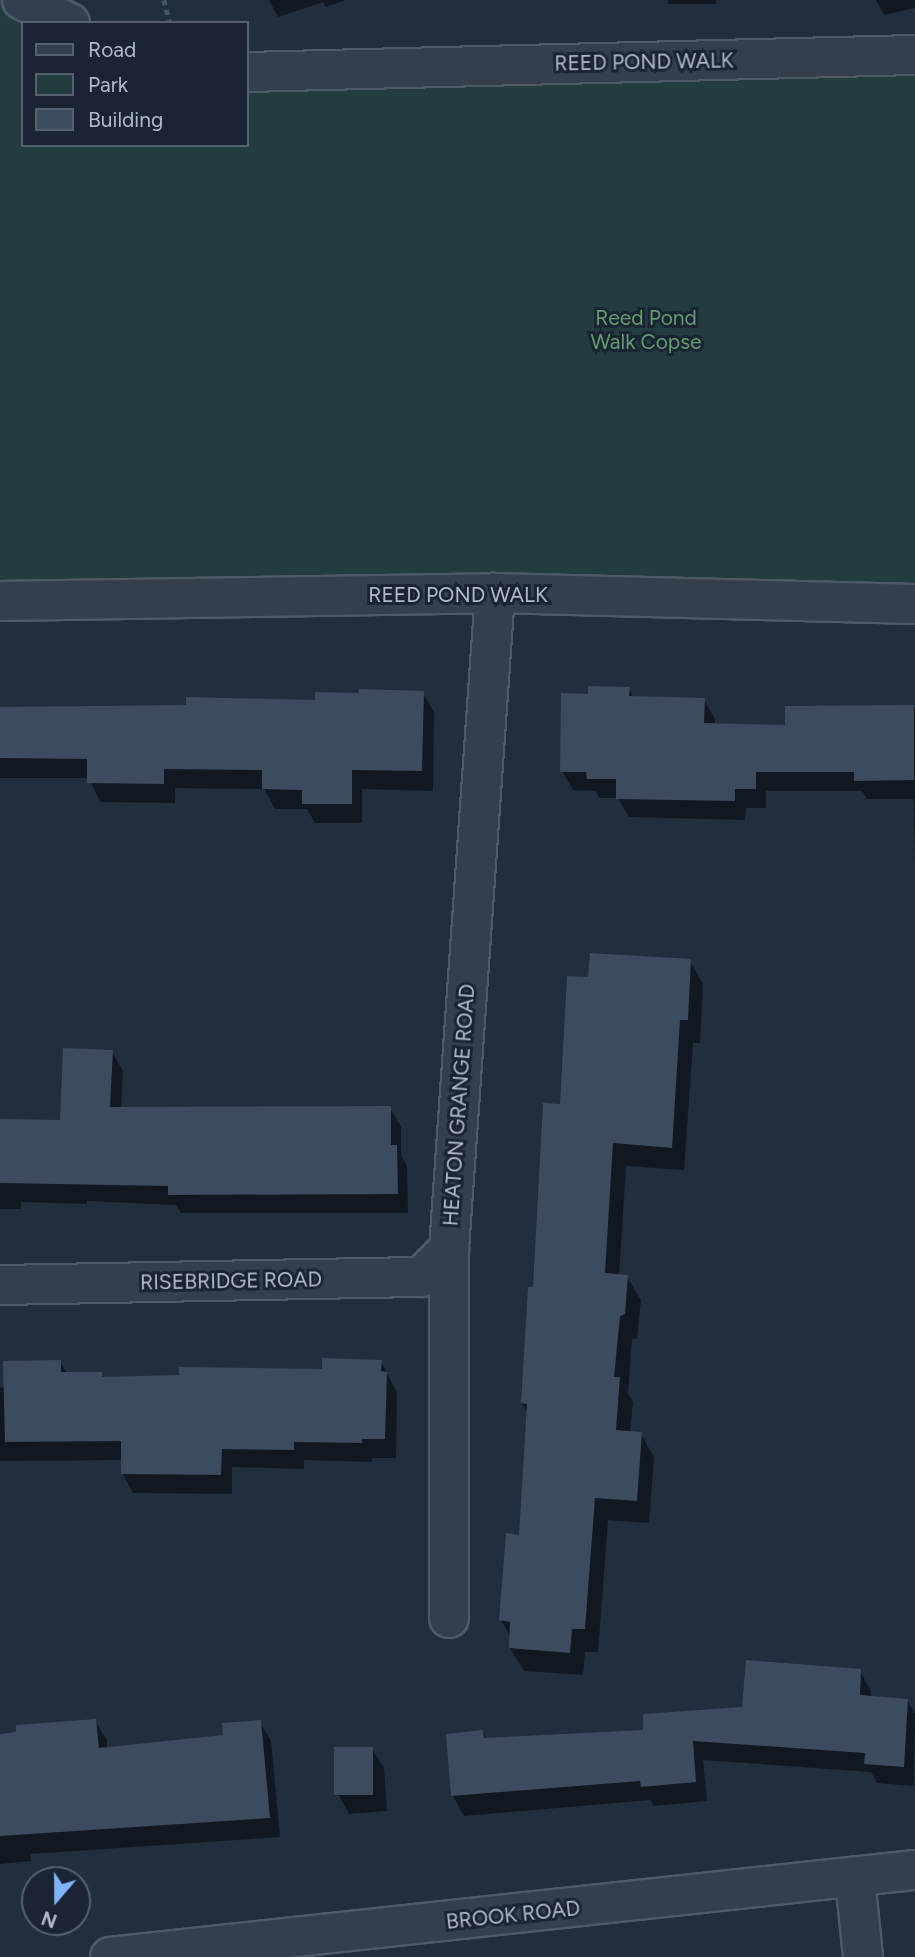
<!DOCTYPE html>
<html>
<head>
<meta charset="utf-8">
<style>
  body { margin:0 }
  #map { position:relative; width:915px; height:1957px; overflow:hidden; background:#202e3e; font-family:Figtree,sans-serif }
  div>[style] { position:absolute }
  .green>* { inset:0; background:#223c3f }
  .shadow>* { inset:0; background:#0007; transform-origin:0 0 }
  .building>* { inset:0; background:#3c4b5e; transform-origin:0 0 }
  .path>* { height:4.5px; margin-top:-2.25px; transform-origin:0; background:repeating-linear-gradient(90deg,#40595c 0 5px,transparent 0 10px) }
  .roads { filter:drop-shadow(2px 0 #4f5a68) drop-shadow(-2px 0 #4f5a68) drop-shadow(0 2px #4f5a68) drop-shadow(0 -2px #4f5a68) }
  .minor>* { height:38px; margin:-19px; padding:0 19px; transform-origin:19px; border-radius:19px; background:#343f4e }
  span { translate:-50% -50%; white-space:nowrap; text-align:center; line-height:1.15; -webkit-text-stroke:6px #1a2432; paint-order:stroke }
  .street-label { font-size:21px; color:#b0bac9 }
  .park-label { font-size:21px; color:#649d6f }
  .legend { position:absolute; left:21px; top:21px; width:228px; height:126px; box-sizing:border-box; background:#1a2432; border:2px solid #56606e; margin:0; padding:9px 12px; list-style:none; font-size:21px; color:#b0bac9 }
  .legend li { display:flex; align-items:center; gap:14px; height:35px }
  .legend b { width:35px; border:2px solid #56606e }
  .north { position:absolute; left:21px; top:1866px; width:70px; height:70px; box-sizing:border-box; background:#1a2432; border:2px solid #56606e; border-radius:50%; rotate:200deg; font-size:19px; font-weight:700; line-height:28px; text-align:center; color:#b0bac9 }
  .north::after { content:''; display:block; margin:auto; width:24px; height:32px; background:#7fb4ff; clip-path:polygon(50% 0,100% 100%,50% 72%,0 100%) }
</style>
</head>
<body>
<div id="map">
  <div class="green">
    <div style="clip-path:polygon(0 0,22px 0,70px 23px,23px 23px,23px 145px,247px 145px,247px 72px,915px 55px,915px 604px,0 601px)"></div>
  </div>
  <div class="shadow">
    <div style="clip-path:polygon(269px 0,346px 0,326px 7px,323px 2px,278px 17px)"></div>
    <div style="left:668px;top:0;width:48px;height:4px"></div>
    <div style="clip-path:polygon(876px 0,915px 0,915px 8px,884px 15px)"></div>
    <div style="clip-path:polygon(629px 689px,634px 698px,704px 700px,715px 719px,715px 725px,787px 727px,786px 708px,915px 707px,915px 863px,914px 799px,867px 799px,862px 791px,766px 791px,766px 808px,746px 808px,745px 820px,629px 817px,618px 798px,599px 798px,596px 791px,573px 790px,562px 771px,589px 695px)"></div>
    <div style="clip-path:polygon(423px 693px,434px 712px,433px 791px,362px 789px,362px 823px,315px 823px,307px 809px,275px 809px,264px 789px,175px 788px,175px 803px,100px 802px,89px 778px,0 778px,0 708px,187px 707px,316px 702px)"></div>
    <div style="clip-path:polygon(690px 961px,703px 984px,700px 1043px,693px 1043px,684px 1170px,626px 1166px,619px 1276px,627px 1277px,641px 1300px,637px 1338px,632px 1339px,628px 1393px,633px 1402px,630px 1433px,641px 1434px,654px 1457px,649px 1523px,608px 1520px,598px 1652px,585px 1652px,583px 1675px,524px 1671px,510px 1648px,511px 1637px,501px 1620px,521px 1536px,528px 1413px,522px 1403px,535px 1289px,562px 1106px,590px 979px)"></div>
    <div style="clip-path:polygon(112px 1052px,123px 1071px,121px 1109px,390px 1108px,401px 1127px,401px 1155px,407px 1166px,408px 1213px,181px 1213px,176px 1205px,87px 1201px,87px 1204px,21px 1202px,21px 1209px,0 1209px,0 1121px,61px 1122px)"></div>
    <div style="clip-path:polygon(60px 1361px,67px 1374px,101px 1374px,104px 1379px,323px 1370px,381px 1361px,397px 1393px,396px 1458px,372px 1458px,372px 1462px,304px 1460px,304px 1469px,232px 1467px,232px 1494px,133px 1493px,122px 1473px,122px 1460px,0 1461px,0 1388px)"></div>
    <div style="clip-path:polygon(860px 1671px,871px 1691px,871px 1698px,907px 1700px,915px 1714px,914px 1786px,877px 1783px,871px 1772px,703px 1760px,707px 1801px,654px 1806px,650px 1800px,464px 1816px,453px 1796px,448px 1735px,483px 1732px,487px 1740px,645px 1732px,744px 1708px)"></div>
    <div style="clip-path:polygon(95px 1721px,107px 1740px,107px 1749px,225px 1737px,260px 1722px,271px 1741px,280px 1837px,30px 1854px,31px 1861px,0 1864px,0 1736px)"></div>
    <div style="clip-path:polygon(372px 1749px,384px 1768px,387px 1811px,349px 1814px,338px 1794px)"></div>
  </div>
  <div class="building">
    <div style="clip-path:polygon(588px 686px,630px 687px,629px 696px,705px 698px,704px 723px,785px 725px,785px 706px,914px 705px,914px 780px,854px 781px,854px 772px,756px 772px,756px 789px,735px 789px,735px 801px,616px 799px,616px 779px,587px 779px,586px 772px,560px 772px,561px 693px,588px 694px)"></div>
    <div style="clip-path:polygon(359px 689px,424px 691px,422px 771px,352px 770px,352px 804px,302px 804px,302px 790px,262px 789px,262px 770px,164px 769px,164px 784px,87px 783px,87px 759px,0 758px,0 707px,186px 705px,186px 697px,315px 700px,315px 692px,359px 693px)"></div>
    <div style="clip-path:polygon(590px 953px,691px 959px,688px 1020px,680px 1020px,672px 1148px,613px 1143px,605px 1273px,628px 1275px,625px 1314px,620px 1316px,614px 1377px,620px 1377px,616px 1430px,642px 1432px,637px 1501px,595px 1498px,585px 1629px,572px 1629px,570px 1653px,509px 1648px,510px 1622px,499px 1620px,506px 1533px,519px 1535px,527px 1404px,521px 1403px,528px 1287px,533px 1287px,543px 1103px,560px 1104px,567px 976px,588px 977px)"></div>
    <div style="clip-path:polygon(63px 1048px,113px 1050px,110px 1107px,391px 1106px,391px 1145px,397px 1145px,398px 1194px,168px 1195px,168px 1186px,0 1183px,0 1119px,60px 1120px)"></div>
    <div style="clip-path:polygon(322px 1358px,382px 1360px,381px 1371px,387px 1372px,385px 1439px,362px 1439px,362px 1443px,294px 1442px,294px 1450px,222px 1449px,221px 1475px,121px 1474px,121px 1441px,5px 1442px,3px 1361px,61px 1360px,61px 1372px,102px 1372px,102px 1377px,179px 1375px,179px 1367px,322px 1369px)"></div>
    <div style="clip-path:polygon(746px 1660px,861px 1669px,860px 1695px,908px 1699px,904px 1767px,864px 1764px,865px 1753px,693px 1741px,696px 1782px,641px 1787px,640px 1781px,451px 1796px,446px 1734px,483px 1730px,484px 1738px,643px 1730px,643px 1714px,742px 1707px)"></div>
    <div style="clip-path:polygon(96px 1719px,99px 1748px,223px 1735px,222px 1723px,261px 1720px,270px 1818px,0 1836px,0 1734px,16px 1732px,16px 1725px)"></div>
    <div style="left:334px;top:1747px;width:39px;height:48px"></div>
  </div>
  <div class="path">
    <div style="left:164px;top:0;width:24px;rotate:75deg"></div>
  </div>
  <div class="roads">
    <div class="minor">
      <div style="left:22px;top:0;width:53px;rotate:25.6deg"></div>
      <div style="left:247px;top:72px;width:668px;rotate:-1.46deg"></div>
      <div style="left:0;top:601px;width:495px;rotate:-0.9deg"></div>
      <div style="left:495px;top:593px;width:420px;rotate:1.5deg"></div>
      <div style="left:0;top:1285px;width:421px;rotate:-1.1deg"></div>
      <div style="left:421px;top:1277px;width:40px;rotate:-45deg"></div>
      <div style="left:449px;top:1618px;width:369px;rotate:-90deg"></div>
      <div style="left:449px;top:1249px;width:658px;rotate:-85.99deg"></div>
      <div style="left:855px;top:1878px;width:79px;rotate:84.2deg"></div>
      <div style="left:110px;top:1957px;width:810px;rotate:-6.17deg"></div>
    </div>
  </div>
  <div class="street-label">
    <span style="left:644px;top:62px;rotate:-1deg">REED POND WALK</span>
    <span style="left:458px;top:595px">REED POND WALK</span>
    <span style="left:459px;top:1105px;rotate:-86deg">HEATON GRANGE ROAD</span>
    <span style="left:231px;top:1281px;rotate:-1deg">RISEBRIDGE ROAD</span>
    <span style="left:513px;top:1915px;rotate:-6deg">BROOK ROAD</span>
  </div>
  <div class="park-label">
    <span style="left:646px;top:330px">Reed Pond<br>Walk Copse</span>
  </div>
  <ul class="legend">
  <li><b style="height:9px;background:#343f4e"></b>Road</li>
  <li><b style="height:19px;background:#223c3f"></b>Park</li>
  <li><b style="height:19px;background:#3c4b5e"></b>Building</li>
  </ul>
  <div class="north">N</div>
</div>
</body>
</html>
